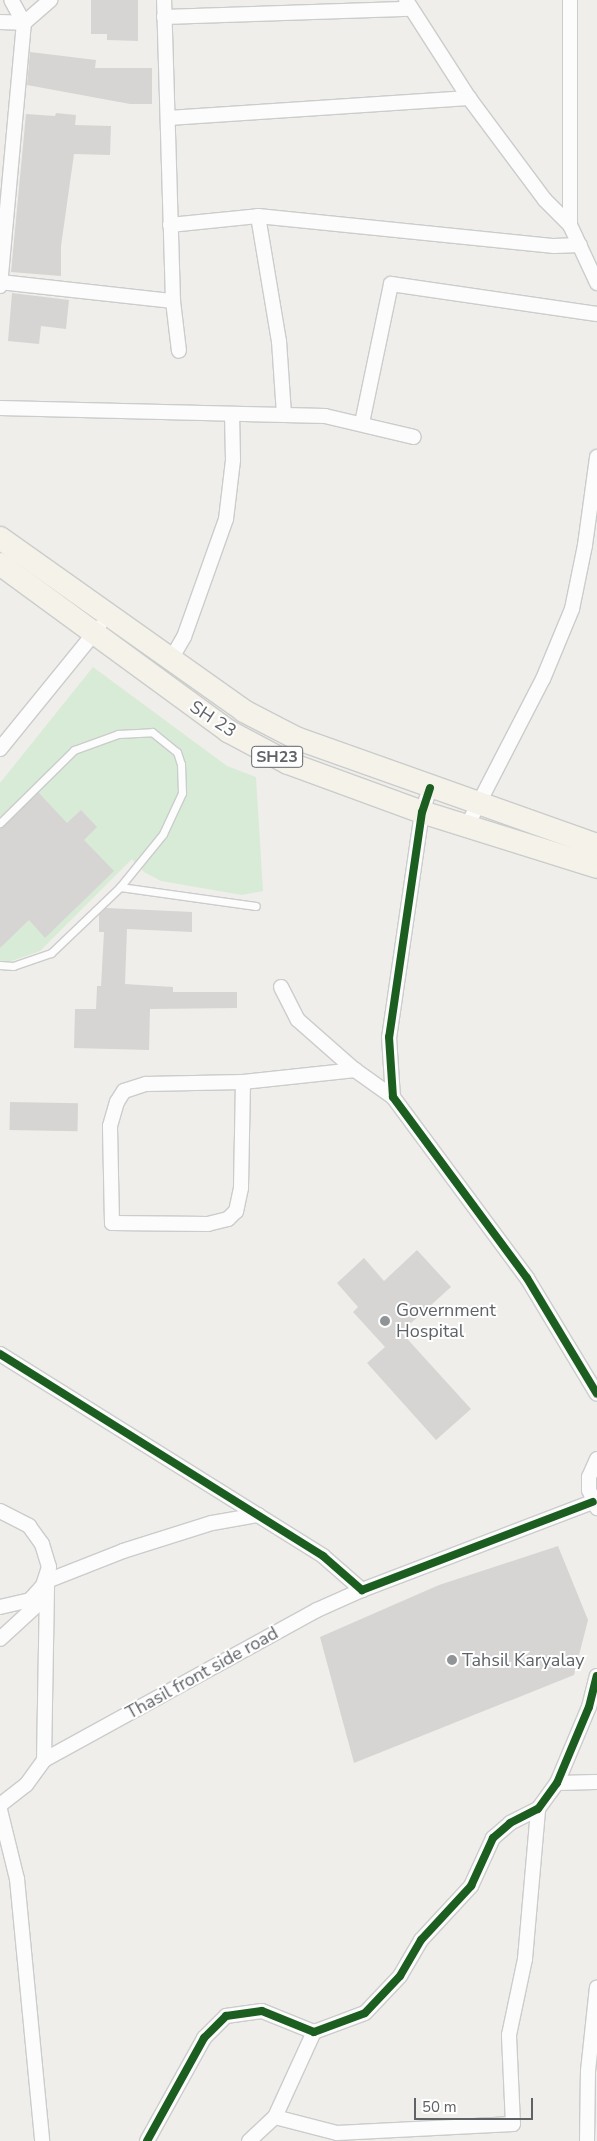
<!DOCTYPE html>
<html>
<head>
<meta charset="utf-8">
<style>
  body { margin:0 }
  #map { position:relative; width:597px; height:2141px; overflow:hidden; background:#efeeea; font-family:"Nunito Sans",sans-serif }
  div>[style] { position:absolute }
  .green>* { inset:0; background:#d8ebd6 }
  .building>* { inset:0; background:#d6d5d3; transform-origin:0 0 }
  .roads { filter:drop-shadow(1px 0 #cbcccc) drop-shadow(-1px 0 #cbcccc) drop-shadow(0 1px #cbcccc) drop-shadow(0 -1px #cbcccc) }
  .lane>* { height:7px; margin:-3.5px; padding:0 3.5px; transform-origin:3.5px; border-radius:3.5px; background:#fdfcfc }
  .street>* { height:14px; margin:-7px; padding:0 7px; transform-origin:7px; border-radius:7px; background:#fdfcfc }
  .primary>* { height:22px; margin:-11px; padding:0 11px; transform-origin:11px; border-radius:11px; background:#f4f2e9 }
  .cycleway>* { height:8px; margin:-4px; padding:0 4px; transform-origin:4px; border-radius:4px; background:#1b5e20 }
  .dots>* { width:14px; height:14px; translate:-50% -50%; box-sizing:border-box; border:2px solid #fff; border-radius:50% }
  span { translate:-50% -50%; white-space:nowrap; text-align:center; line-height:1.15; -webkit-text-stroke:4px #fff; paint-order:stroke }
  .shield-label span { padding:1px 4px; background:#fff; border:1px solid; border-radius:4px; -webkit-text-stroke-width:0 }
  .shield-label { font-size:16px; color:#5f6368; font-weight:700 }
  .street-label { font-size:18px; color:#5f6368 }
  .poi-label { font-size:18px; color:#5f6368 }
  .left { translate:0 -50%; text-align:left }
  .scale { position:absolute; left:414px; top:2098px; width:119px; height:22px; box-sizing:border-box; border:2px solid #5f6368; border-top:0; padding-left:6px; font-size:15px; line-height:18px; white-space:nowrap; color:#5f6368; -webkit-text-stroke:4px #fff; paint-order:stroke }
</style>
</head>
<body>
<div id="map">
  <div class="green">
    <div style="clip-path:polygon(93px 667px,227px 766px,256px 777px,263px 891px,242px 895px,161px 881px,144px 872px,132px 859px,40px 951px,9px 962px,0 961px,0 783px)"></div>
  </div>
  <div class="building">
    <div style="clip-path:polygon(91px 0,138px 0,138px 41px,107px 40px,107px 34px,91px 34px)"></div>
    <div style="clip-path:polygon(30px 52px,96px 60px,95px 68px,152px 68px,152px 104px,130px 104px,27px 85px)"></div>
    <div style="clip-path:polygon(56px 113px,76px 115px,75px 125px,111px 126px,110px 155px,74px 154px,61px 246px,61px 276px,11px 272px,26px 114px,55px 116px)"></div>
    <div style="clip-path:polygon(12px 293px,69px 300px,66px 329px,41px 326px,39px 344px,8px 341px)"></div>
    <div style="clip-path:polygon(38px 792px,67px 823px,81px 810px,97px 827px,84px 840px,114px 871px,45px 938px,29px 920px,0 948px,0 829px)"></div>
    <div style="clip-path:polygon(106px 908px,192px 912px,192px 932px,127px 929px,125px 984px,173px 987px,173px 992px,237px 992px,237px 1008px,150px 1009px,149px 1050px,74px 1048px,75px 1009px,96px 1009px,97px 986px,101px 986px,104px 932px,99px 932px,99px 914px)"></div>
    <div style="left:10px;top:1102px;width:68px;height:28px;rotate:1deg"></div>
    <div style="clip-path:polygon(417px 1250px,451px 1287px,401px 1332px,471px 1409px,436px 1440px,367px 1363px,385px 1347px,353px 1312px,358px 1307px,337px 1283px,364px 1258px,384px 1281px)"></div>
    <div style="clip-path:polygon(558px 1546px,588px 1620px,574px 1675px,354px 1763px,320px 1637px,439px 1585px)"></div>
  </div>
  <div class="roads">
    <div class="lane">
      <div style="left:0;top:823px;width:104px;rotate:-44.6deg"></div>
      <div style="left:74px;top:750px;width:47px;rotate:-20deg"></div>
      <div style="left:118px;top:734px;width:34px;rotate:-3deg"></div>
      <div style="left:152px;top:732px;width:32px;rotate:39deg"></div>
      <div style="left:177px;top:752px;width:13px;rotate:72deg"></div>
      <div style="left:181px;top:764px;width:29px;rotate:88deg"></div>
      <div style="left:182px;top:793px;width:45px;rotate:114.9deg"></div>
      <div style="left:163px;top:834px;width:68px;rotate:129.1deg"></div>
      <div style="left:0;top:965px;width:13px;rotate:4deg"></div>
      <div style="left:13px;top:966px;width:40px;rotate:-18.9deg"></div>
      <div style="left:51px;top:953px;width:95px;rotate:-43.7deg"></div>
      <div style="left:120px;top:887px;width:137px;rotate:8deg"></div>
    </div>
    <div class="street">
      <div style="left:406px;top:0;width:117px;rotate:57.3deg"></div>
      <div style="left:469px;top:98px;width:127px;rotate:53.3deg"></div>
      <div style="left:545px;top:200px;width:35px;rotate:45deg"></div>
      <div style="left:570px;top:0;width:225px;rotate:90deg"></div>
      <div style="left:570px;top:225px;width:64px;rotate:65deg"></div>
      <div style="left:164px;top:17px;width:246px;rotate:-1.9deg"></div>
      <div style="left:0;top:22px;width:24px;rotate:2deg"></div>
      <div style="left:24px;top:23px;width:26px;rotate:-119deg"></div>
      <div style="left:168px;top:118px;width:302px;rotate:-3.8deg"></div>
      <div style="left:258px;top:216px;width:127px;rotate:80.5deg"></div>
      <div style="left:279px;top:341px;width:73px;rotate:86.1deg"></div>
      <div style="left:170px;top:225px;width:88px;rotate:-5.8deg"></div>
      <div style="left:258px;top:216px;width:298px;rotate:5.8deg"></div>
      <div style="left:554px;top:246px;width:26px;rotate:-2deg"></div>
      <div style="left:0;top:282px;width:174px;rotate:6.3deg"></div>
      <div style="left:173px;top:301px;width:301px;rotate:-91.7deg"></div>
      <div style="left:0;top:286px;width:264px;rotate:-84.8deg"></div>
      <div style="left:24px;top:23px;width:35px;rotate:-41deg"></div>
      <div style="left:173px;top:301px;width:50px;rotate:83.2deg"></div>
      <div style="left:0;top:408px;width:325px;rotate:1.4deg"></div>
      <div style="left:325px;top:416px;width:91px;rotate:13.3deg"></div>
      <div style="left:362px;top:423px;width:142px;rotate:-78.2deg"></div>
      <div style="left:391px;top:284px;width:208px;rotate:8.3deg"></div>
      <div style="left:170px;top:661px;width:28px;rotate:-60deg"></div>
      <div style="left:184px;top:637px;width:125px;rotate:-70.4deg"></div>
      <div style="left:226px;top:519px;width:59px;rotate:-83.2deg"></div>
      <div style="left:233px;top:460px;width:46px;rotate:-91.2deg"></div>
      <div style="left:0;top:749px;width:157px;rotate:-50.9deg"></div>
      <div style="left:430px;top:788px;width:25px;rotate:108deg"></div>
      <div style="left:422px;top:812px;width:227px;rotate:98.3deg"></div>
      <div style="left:389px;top:1037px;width:60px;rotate:86.2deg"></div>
      <div style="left:393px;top:1097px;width:225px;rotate:53.5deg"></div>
      <div style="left:527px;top:1278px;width:135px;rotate:58.9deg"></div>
      <div style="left:467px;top:826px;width:165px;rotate:-62.7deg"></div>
      <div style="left:543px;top:679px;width:76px;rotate:-67.5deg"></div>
      <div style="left:572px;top:609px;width:65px;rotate:-78.5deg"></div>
      <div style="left:585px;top:545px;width:89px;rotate:-82.2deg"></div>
      <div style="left:281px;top:987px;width:37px;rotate:63deg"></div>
      <div style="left:298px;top:1020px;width:76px;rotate:41.3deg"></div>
      <div style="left:355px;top:1070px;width:47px;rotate:35.4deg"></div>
      <div style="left:243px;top:1082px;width:106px;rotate:91.1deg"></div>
      <div style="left:241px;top:1188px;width:24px;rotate:102deg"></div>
      <div style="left:236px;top:1211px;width:11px;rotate:135deg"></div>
      <div style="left:228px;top:1219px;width:21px;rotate:166deg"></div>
      <div style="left:208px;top:1224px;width:96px;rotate:-179.4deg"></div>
      <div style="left:112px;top:1223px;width:97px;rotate:-91.2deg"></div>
      <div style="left:110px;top:1126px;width:25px;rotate:-74deg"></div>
      <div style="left:117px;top:1102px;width:13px;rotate:-58deg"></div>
      <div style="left:124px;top:1091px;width:23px;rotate:-18deg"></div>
      <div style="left:146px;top:1084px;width:97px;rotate:-1.2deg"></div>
      <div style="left:243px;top:1082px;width:113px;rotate:-6.1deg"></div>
      <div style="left:0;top:1354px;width:381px;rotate:32deg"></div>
      <div style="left:323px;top:1556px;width:52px;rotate:41.1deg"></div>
      <div style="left:362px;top:1590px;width:247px;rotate:-20.9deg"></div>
      <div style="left:597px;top:1459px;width:20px;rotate:114deg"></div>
      <div style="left:589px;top:1477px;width:13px;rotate:90deg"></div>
      <div style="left:589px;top:1490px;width:20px;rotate:66deg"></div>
      <div style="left:0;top:1511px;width:33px;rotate:27deg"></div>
      <div style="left:29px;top:1526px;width:22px;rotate:54deg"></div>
      <div style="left:42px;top:1544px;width:24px;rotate:73deg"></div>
      <div style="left:49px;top:1567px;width:40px;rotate:108deg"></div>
      <div style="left:37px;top:1605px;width:50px;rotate:137.4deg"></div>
      <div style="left:0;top:1607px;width:31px;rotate:-13deg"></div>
      <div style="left:30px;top:1600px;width:25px;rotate:-48deg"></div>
      <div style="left:47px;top:1581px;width:82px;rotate:-21.5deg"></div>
      <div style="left:123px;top:1551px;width:93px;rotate:-17.5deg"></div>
      <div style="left:212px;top:1523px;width:47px;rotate:-9.9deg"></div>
      <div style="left:44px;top:1760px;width:311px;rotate:-28.8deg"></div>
      <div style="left:317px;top:1610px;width:49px;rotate:-24deg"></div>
      <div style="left:557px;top:1783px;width:40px;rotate:-1.4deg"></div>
      <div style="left:0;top:1805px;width:33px;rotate:-38deg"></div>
      <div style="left:26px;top:1785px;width:31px;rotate:-54deg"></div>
      <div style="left:44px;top:1760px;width:179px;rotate:-89deg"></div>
      <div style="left:0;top:1810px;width:71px;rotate:76.2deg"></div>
      <div style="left:17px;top:1879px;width:263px;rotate:84.5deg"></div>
      <div style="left:275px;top:2117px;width:64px;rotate:14.5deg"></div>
      <div style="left:337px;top:2133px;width:176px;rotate:-2.9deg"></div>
      <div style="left:513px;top:2124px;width:89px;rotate:-92.6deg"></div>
      <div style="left:509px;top:2035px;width:78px;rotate:-78.1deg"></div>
      <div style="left:525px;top:1959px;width:151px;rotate:-85deg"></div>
      <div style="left:147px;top:2141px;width:118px;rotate:-61deg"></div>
      <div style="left:204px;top:2038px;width:31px;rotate:-45deg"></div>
      <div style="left:226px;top:2016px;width:36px;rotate:-8deg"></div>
      <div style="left:262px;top:2011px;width:56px;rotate:22deg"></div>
      <div style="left:314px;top:2032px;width:54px;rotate:-20.4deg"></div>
      <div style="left:365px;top:2013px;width:51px;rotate:-46.6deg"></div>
      <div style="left:400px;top:1976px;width:42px;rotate:-59.7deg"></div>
      <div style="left:421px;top:1940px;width:74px;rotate:-47.2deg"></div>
      <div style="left:471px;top:1886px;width:53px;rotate:-65.4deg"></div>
      <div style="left:493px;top:1838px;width:23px;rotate:-41deg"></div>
      <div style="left:510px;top:1823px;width:31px;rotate:-27deg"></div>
      <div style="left:538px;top:1809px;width:32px;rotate:-54deg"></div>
      <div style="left:557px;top:1783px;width:82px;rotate:-67.2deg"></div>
      <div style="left:589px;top:1707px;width:32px;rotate:-76deg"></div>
      <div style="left:249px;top:2141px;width:35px;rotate:-43deg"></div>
      <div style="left:275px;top:2117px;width:94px;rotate:-65.4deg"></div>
      <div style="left:587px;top:2141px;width:70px;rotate:-89.2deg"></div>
      <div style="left:588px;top:2071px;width:84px;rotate:-83.9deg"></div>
    </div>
    <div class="primary">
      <div style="left:0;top:538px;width:299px;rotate:35.3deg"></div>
      <div style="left:244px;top:711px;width:59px;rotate:27.4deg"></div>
      <div style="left:296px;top:738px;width:319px;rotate:19.6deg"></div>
      <div style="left:0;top:564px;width:283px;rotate:36.2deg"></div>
      <div style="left:228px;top:731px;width:68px;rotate:28.1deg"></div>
      <div style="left:288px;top:763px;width:143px;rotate:20.1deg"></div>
      <div style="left:422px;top:812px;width:183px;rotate:17.4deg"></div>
    </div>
  </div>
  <div class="cycleway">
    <div style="left:430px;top:788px;width:25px;rotate:108deg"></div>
    <div style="left:422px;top:812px;width:227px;rotate:98.3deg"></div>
    <div style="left:389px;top:1037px;width:60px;rotate:86.2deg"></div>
    <div style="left:393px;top:1097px;width:225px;rotate:53.5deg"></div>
    <div style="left:527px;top:1278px;width:135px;rotate:58.9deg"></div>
    <div style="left:0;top:1354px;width:381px;rotate:32deg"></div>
    <div style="left:323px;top:1556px;width:52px;rotate:41.1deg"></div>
    <div style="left:362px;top:1590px;width:247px;rotate:-20.9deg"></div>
    <div style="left:147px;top:2141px;width:118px;rotate:-61deg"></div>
    <div style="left:204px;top:2038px;width:31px;rotate:-45deg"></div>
    <div style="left:226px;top:2016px;width:36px;rotate:-8deg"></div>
    <div style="left:262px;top:2011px;width:56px;rotate:22deg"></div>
    <div style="left:314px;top:2032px;width:54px;rotate:-20.4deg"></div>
    <div style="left:365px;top:2013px;width:51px;rotate:-46.6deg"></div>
    <div style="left:400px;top:1976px;width:42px;rotate:-59.7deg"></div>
    <div style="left:421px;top:1940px;width:74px;rotate:-47.2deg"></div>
    <div style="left:471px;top:1886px;width:53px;rotate:-65.4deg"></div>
    <div style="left:493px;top:1838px;width:23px;rotate:-41deg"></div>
    <div style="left:510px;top:1823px;width:31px;rotate:-27deg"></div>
    <div style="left:538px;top:1809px;width:32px;rotate:-54deg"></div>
    <div style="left:557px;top:1783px;width:82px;rotate:-67.2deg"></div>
    <div style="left:589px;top:1707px;width:32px;rotate:-76deg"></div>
  </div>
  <div class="dots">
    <div style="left:385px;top:1321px;background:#919496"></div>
    <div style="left:452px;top:1660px;background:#919496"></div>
  </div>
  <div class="shield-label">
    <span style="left:277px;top:757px">SH23</span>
  </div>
  <div class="street-label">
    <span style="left:213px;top:719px;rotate:33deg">SH 23</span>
    <span style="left:202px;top:1673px;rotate:-29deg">Thasil front side road</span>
  </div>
  <div class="poi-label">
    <span class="left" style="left:396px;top:1321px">Government<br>Hospital</span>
    <span class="left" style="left:462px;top:1660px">Tahsil Karyalay</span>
  </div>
  <div class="scale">50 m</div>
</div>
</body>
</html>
